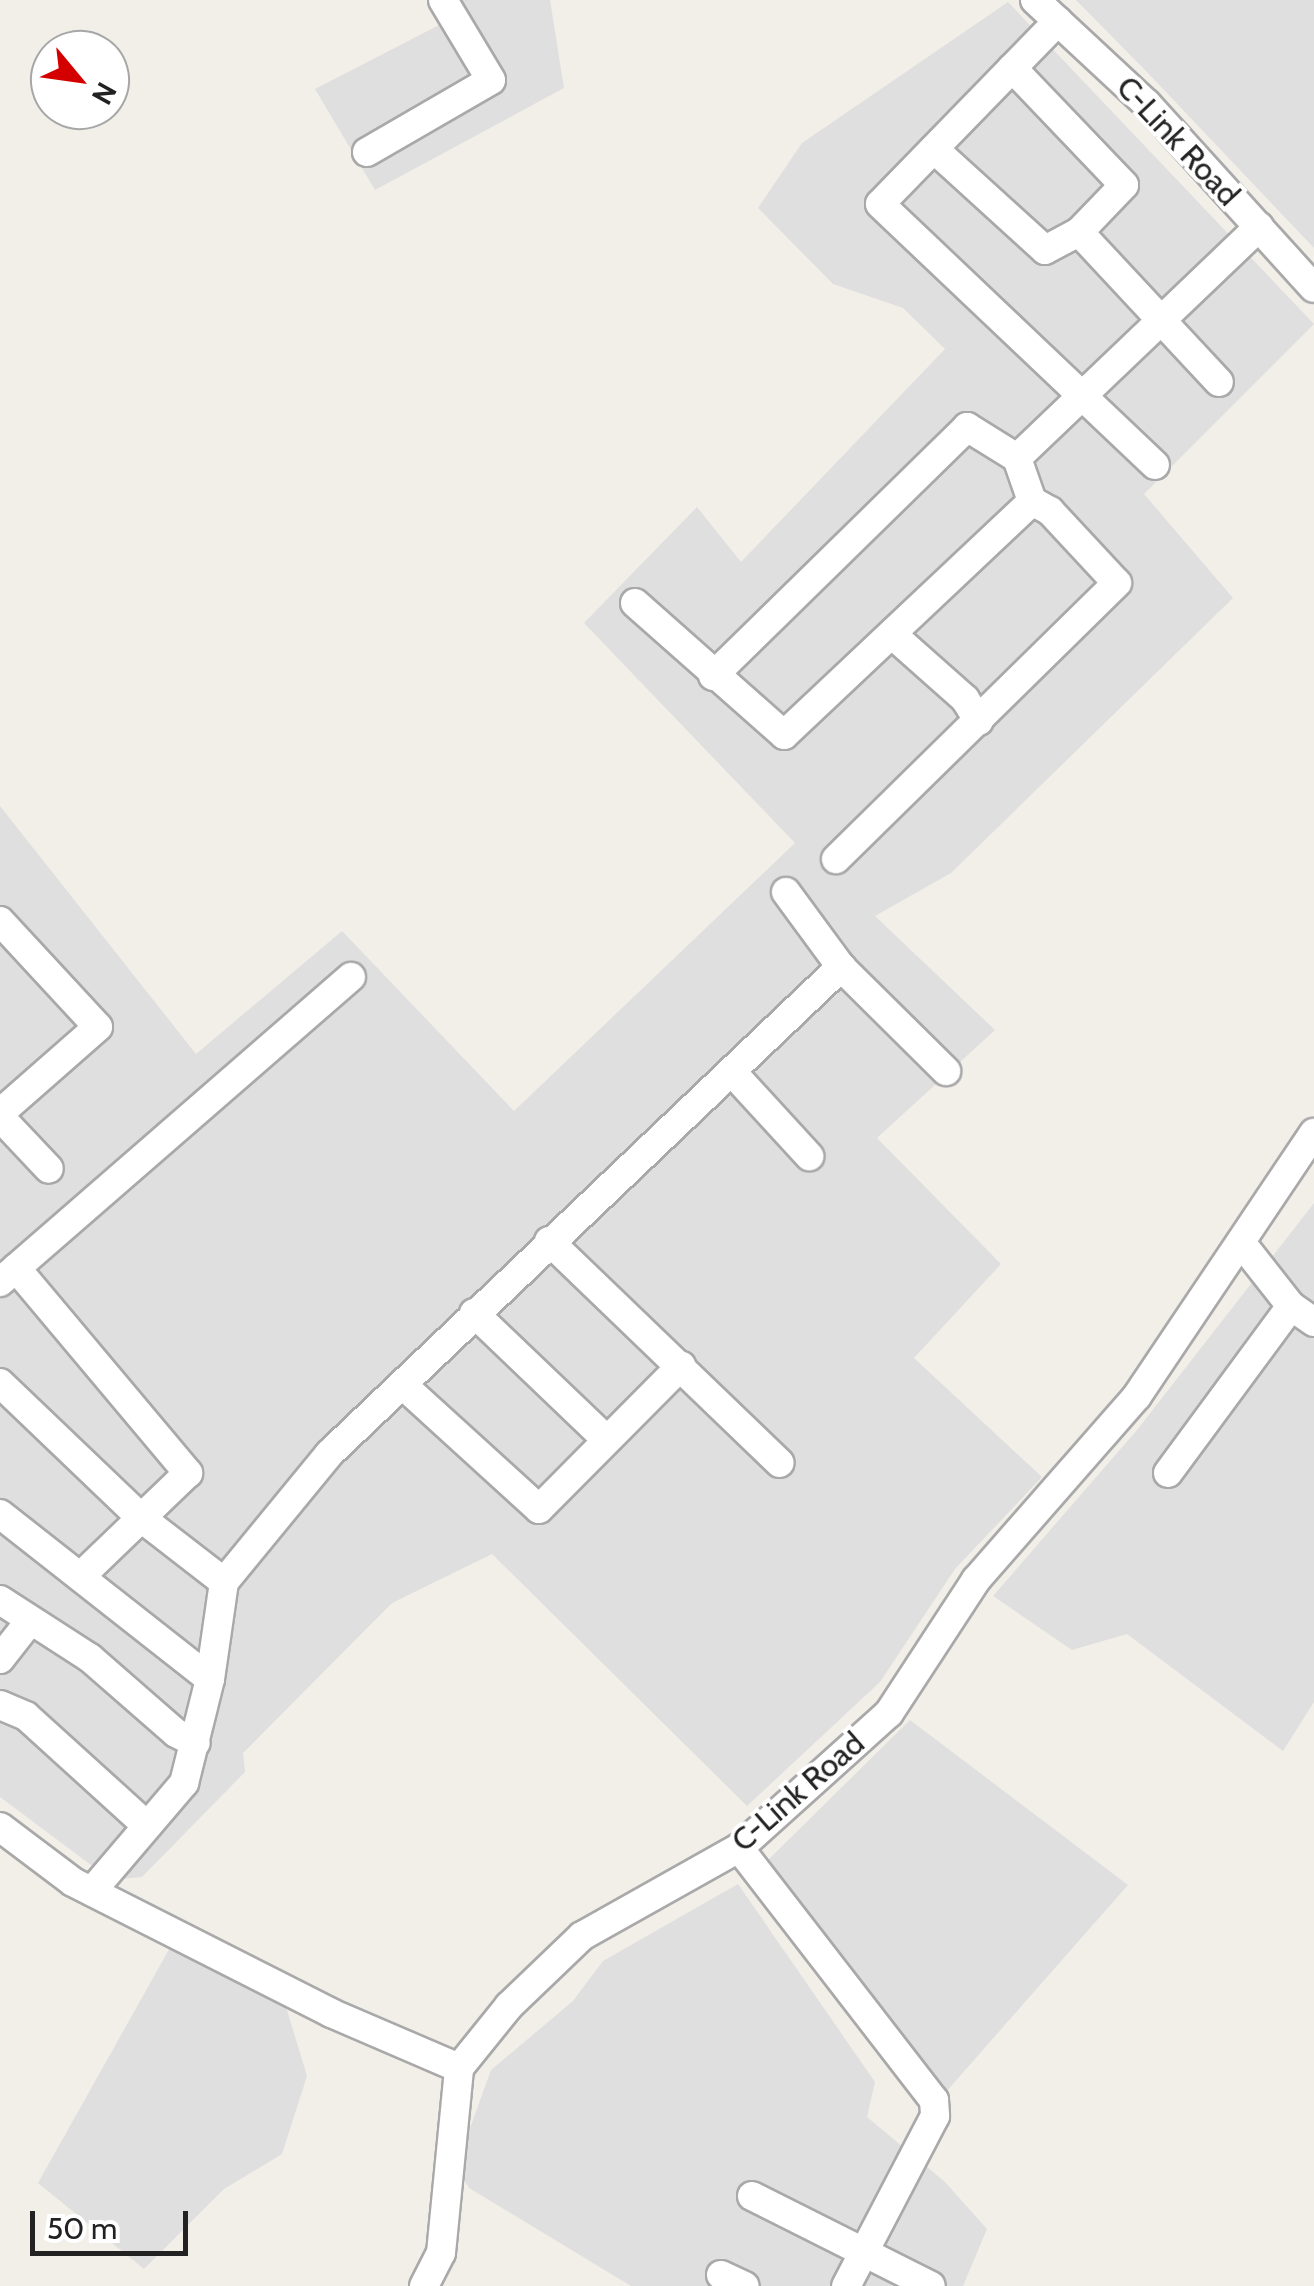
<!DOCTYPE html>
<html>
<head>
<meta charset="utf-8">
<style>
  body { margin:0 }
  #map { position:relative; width:1314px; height:2286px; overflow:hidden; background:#f2efe9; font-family:Cabin,sans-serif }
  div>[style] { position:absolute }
  .residential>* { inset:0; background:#e0dfdf }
  .roads { filter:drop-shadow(2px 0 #a9a9a9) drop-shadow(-2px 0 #a9a9a9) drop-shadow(0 2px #a9a9a9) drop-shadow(0 -2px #a9a9a9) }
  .minor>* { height:28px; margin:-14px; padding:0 14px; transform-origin:14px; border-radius:14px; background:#fff }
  span { translate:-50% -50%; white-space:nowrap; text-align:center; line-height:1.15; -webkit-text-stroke:8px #fff; paint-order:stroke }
  .street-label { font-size:32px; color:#222 }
  .north { position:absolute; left:30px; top:30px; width:100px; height:100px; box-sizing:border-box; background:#fff; border:2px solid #a7a7a7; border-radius:50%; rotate:119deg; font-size:28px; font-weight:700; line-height:40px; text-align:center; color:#222 }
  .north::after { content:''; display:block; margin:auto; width:35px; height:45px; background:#d40000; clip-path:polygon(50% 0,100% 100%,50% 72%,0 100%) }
  .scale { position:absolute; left:30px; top:2211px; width:158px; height:45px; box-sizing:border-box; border:5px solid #222; border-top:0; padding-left:12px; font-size:30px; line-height:35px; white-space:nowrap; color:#222; -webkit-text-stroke:8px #fff; paint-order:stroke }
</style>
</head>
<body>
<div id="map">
  <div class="residential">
    <div style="clip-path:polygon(431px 0,550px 0,564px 88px,375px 190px,315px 89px,443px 23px)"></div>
    <div style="clip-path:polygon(1076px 0,1314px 0,1314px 248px,1146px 71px)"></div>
    <div style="clip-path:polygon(1008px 2px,1314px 324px,1144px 494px,1233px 598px,951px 873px,875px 916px,995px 1030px,877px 1138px,1001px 1264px,914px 1358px,1042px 1477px,955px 1569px,880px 1682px,747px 1806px,492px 1554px,392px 1603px,243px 1753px,245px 1772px,142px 1877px,111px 1880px,0 1797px,0 806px,196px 1054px,342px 931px,514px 1111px,795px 843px,584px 623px,697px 507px,741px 562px,945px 349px,903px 308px,833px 284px,758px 208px,802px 143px)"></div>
    <div style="clip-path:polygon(1314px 1203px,1314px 1702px,1283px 1751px,1127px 1634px,1072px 1650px,993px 1596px,1137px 1430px)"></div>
    <div style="clip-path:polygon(910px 1720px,1128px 1885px,938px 2101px,767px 1861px)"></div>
    <div style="clip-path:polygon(738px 1884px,875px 2082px,867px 2117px,945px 2182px,987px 2229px,963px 2286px,631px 2286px,469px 2188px,456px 2167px,491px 2070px,573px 2001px,603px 1961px)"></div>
    <div style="clip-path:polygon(176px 1937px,283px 1997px,307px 2076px,282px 2154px,224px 2189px,144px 2269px,38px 2183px)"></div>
  </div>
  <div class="roads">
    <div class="minor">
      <div style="left:1035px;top:0;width:153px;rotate:42.9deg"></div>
      <div style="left:1147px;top:104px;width:248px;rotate:47.8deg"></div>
      <div style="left:1058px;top:21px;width:255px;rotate:134.2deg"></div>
      <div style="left:880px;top:204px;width:379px;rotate:43.5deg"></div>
      <div style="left:934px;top:149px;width:150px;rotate:42.3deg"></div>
      <div style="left:1045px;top:250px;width:38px;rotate:-28deg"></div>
      <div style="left:1079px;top:232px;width:65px;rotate:-46.2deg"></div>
      <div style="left:1124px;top:185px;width:162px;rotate:-133.7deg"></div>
      <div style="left:367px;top:152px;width:143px;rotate:-30.1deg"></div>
      <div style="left:491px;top:80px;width:93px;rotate:-121deg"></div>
      <div style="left:1079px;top:232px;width:205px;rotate:47deg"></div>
      <div style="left:1017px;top:458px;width:335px;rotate:-43.7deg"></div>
      <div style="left:635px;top:603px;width:199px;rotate:41.5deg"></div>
      <div style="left:784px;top:735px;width:341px;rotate:-43.3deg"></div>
      <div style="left:894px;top:636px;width:95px;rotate:41.6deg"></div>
      <div style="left:965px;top:699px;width:26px;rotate:58deg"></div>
      <div style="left:713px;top:676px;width:356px;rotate:-44.4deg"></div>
      <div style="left:967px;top:427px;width:59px;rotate:31.8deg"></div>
      <div style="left:1017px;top:458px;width:46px;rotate:70.8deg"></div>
      <div style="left:1032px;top:501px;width:21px;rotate:29deg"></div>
      <div style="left:1050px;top:511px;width:98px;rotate:47.1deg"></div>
      <div style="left:1117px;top:583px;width:394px;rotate:135.5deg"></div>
      <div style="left:786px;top:892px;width:93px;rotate:53.7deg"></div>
      <div style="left:0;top:921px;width:144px;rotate:47.2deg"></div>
      <div style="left:98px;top:1027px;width:130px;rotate:138.7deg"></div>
      <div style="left:733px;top:1073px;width:113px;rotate:47.5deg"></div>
      <div style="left:0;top:1117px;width:71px;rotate:46.7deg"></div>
      <div style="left:549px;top:1241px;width:320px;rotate:43.9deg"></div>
      <div style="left:1243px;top:1245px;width:78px;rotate:51.8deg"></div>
      <div style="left:1291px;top:1306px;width:28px;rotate:35deg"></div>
      <div style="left:16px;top:1268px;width:268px;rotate:50deg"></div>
      <div style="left:188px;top:1473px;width:147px;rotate:136.1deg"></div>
      <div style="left:0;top:1282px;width:465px;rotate:-41deg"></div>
      <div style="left:474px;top:1313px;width:181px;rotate:43.7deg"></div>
      <div style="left:0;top:1383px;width:194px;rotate:43.7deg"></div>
      <div style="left:140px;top:1517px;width:106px;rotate:37.7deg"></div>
      <div style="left:224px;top:1582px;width:98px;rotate:98.2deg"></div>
      <div style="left:210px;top:1679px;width:107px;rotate:104deg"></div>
      <div style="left:184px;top:1783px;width:142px;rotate:130.4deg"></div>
      <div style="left:405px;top:1387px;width:181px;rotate:42.3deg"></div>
      <div style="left:539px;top:1509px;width:202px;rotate:-45.2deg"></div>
      <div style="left:1168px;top:1473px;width:207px;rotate:-53.6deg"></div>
      <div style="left:0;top:1514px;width:267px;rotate:38.2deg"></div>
      <div style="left:224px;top:1582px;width:166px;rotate:-50.6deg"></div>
      <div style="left:329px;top:1454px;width:707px;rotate:-43.57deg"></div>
      <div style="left:841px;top:967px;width:148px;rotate:44.7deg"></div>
      <div style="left:0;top:1600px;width:107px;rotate:32.8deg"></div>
      <div style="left:90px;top:1658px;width:114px;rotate:41.1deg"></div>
      <div style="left:176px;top:1733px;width:22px;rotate:27deg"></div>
      <div style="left:0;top:1659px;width:47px;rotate:-51.9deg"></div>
      <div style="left:0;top:1705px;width:28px;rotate:23deg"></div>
      <div style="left:26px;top:1716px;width:159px;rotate:42.2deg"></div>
      <div style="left:0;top:1827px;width:91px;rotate:37deg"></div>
      <div style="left:73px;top:1882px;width:289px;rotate:26.9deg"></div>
      <div style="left:331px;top:2013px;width:139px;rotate:23.3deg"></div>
      <div style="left:459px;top:2068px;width:80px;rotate:-51.1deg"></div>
      <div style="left:509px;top:2006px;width:101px;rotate:-43.8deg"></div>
      <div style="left:582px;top:1936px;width:180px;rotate:-29.3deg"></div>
      <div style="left:739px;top:1848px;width:202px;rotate:-42deg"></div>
      <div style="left:889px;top:1713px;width:159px;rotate:-56.8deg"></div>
      <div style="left:976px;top:1580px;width:244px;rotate:-48.8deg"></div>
      <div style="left:1137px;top:1396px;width:317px;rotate:-56.1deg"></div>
      <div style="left:739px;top:1848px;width:319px;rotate:52.3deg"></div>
      <div style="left:934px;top:2100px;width:16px;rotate:86deg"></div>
      <div style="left:935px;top:2116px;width:192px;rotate:117.6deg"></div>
      <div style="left:752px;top:2196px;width:200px;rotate:26.7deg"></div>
      <div style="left:721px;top:2275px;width:26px;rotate:25deg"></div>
      <div style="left:424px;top:2286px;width:37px;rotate:-63deg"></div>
      <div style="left:441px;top:2253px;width:186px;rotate:-84.4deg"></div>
    </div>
  </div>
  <div class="street-label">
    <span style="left:1178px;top:141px;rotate:47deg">C-Link Road</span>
    <span style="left:798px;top:1792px;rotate:-41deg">C-Link Road</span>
  </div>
  <div class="north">N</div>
  <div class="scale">50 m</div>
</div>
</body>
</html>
